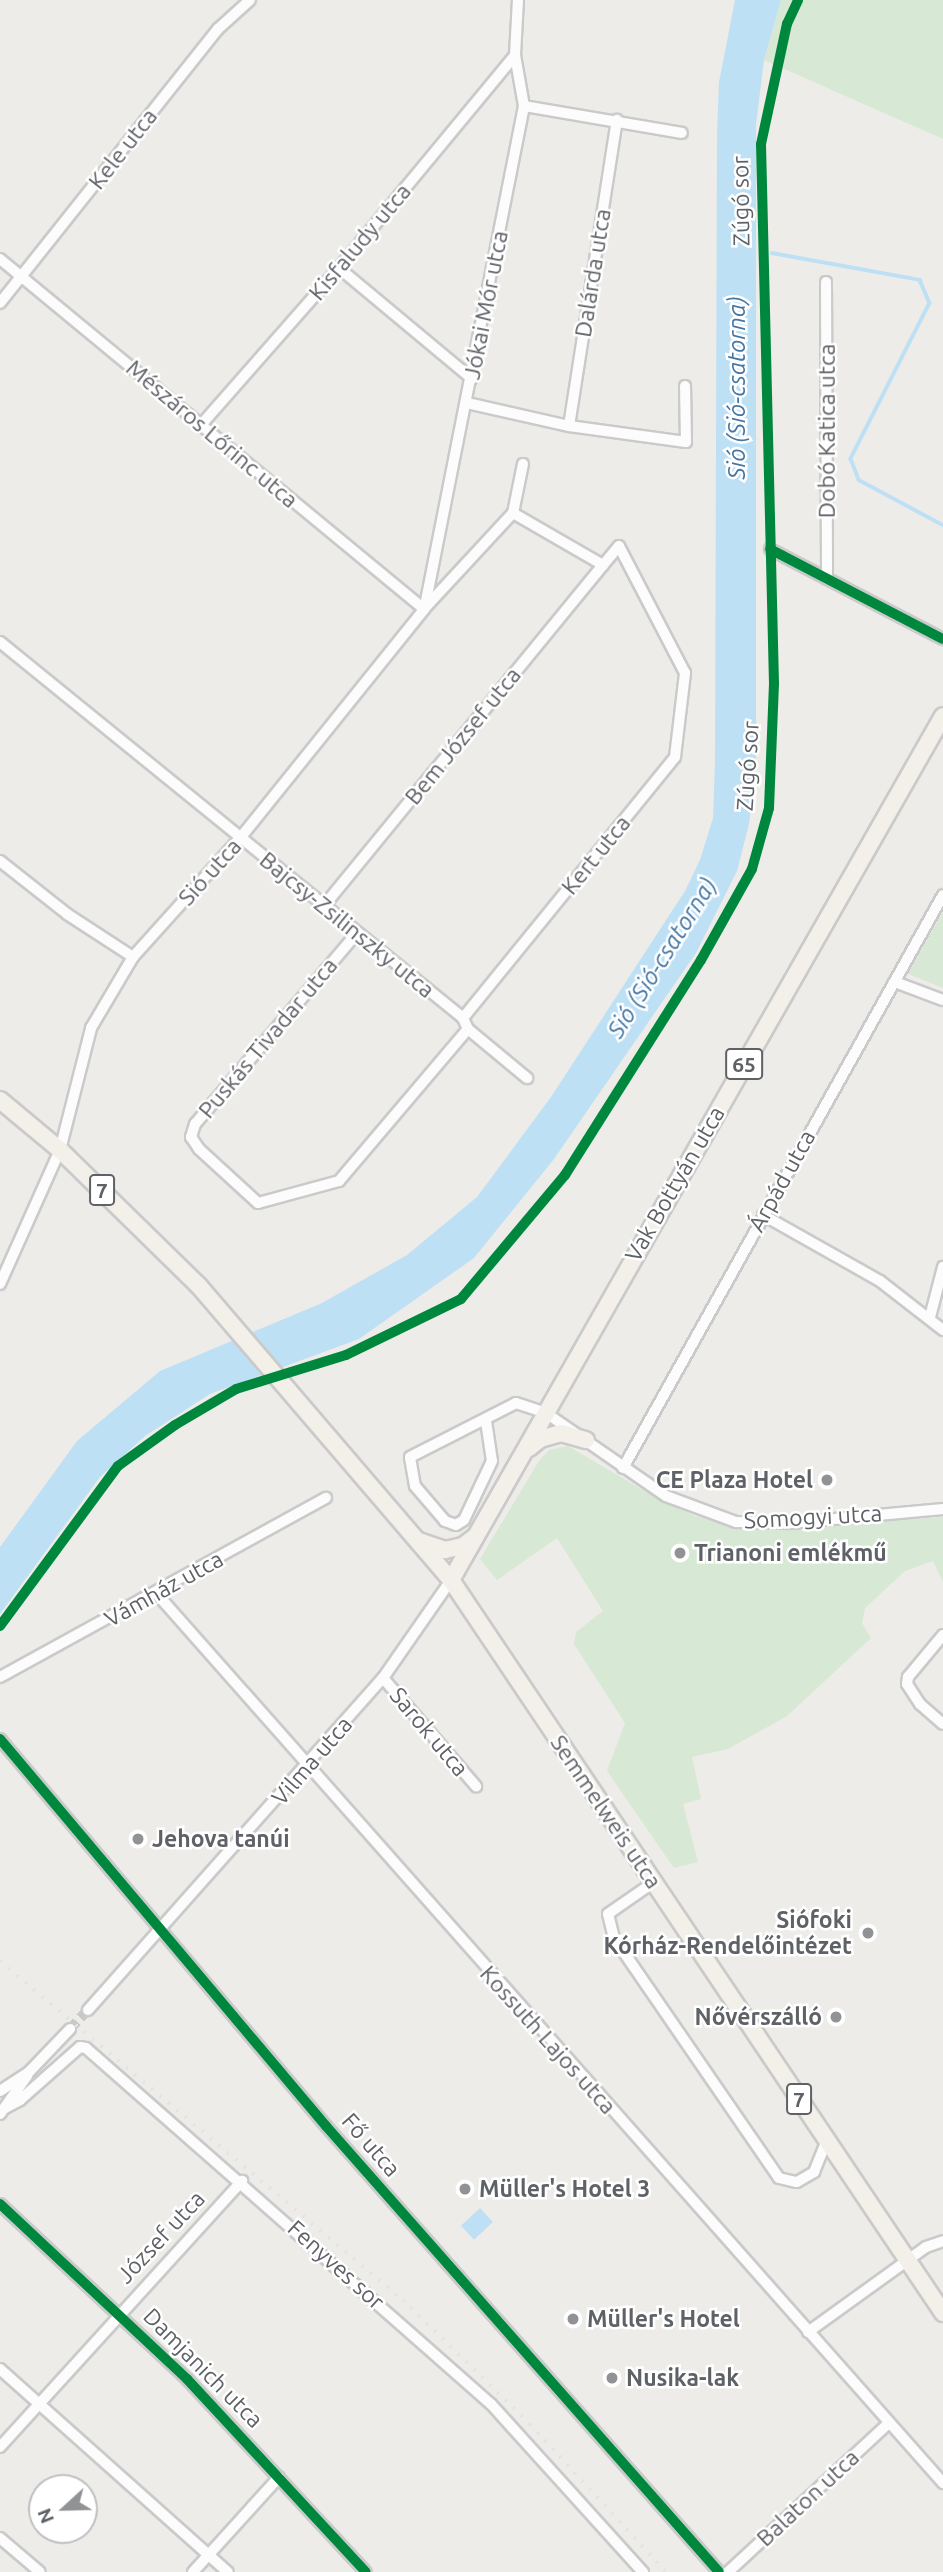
<!DOCTYPE html>
<html>
<head>
<meta charset="utf-8">
<style>
  body { margin:0 }
  #map { position:relative; width:943px; height:2572px; overflow:hidden; background:#edece8; font-family:Ubuntu,sans-serif }
  div>[style] { position:absolute }
  .green>* { inset:0; background:#d7e8d4 }
  .water>* { inset:0; background:#bee0f5; transform-origin:0 0 }
  .stream>* { height:3.5px; margin:-1.75px; padding:0 1.75px; transform-origin:1.75px; border-radius:1.75px; background:#bee0f5 }
  .street-tunnel>* { height:10px; margin-top:-5px; transform-origin:0; background:repeating-linear-gradient(90deg,#c9c9c8 0 10px,transparent 0 15px) }
  .roads { filter:drop-shadow(2px 0 #cacaca) drop-shadow(-2px 0 #cacaca) drop-shadow(0 2px #cacaca) drop-shadow(0 -2px #cacaca) }
  .street>* { height:10px; margin:-5px; padding:0 5px; transform-origin:5px; border-radius:5px; background:#fcfcfc }
  .primary>* { height:16px; margin:-8px; padding:0 8px; transform-origin:8px; border-radius:8px; background:#f2f0e9 }
  .rail>* { height:3.5px; margin-top:-1.75px; transform-origin:0; background:repeating-linear-gradient(90deg,#e3e3e3 0 2px,transparent 0 11px) }
  .cycleway>* { height:10px; margin:-5px; padding:0 5px; transform-origin:5px; border-radius:5px; background:#00873e }
  .dots>* { width:19px; height:19px; translate:-50% -50%; box-sizing:border-box; border:4px solid #fff; border-radius:50% }
  span { translate:-50% -50%; white-space:nowrap; text-align:center; line-height:1.15; -webkit-text-stroke:5px #fff; paint-order:stroke }
  .shield-label span { padding:2px 5px; background:#fff; border:2px solid; border-radius:5px; -webkit-text-stroke-width:0 }
  .shield-label { font-size:21px; color:#5e6166; font-weight:700 }
  .street-label { font-size:23px; color:#5e6166 }
  .poi-label { font-size:23px; color:#5e6166; font-weight:700 }
  .right { translate:-100% -50%; text-align:right }
  .left { translate:0 -50%; text-align:left }
  .water-label { font-size:24px; color:#4476a4; font-style:italic }
  .north { position:absolute; left:28px; top:2474px; width:70px; height:70px; box-sizing:border-box; background:#fff; border:2px solid #bfc0c2; border-radius:50%; rotate:248deg; font-size:19px; font-weight:700; line-height:28px; text-align:center; color:#5e6166 }
  .north::after { content:''; display:block; margin:auto; width:24px; height:32px; background:#909294; clip-path:polygon(50% 0,100% 100%,50% 72%,0 100%) }
</style>
</head>
<body>
<div id="map">
  <div class="green">
    <div style="clip-path:polygon(781px 0,943px 0,943px 139px,764px 60px)"></div>
    <div style="clip-path:polygon(943px 912px,943px 988px,908px 974px)"></div>
    <div style="clip-path:polygon(568px 1446px,663px 1502px,695px 1516px,747px 1530px,943px 1517px,943px 1582px,933px 1561px,905px 1571px,865px 1608px,862px 1623px,871px 1638px,787px 1716px,728px 1749px,692px 1757px,701px 1799px,683px 1804px,698px 1862px,674px 1868px,607px 1771px,625px 1723px,574px 1644px,576px 1632px,603px 1611px,557px 1538px,497px 1580px,480px 1559px,539px 1461px,549px 1450px)"></div>
  </div>
  <div class="water">
    <div style="clip-path:polygon(735px 0,781px 0,764px 60px,756px 125px,756px 768px,749px 824px,737px 871px,696px 953px,554px 1159px,474px 1258px,359px 1339px,210px 1394px,145px 1436px,100px 1477px,0 1614px,0 1547px,77px 1441px,160px 1371px,322px 1303px,407px 1255px,477px 1197px,551px 1097px,685px 891px,700px 860px,713px 818px,715px 762px,717px 134px,719px 82px)"></div>
    <div style="left:480px;top:2208px;width:19px;height:26px;rotate:47deg"></div>
  </div>
  <div class="stream">
    <div style="left:772px;top:253px;width:150px;rotate:10.3deg"></div>
    <div style="left:920px;top:280px;width:25px;rotate:67deg"></div>
    <div style="left:930px;top:303px;width:175px;rotate:116.9deg"></div>
    <div style="left:851px;top:459px;width:22px;rotate:69deg"></div>
    <div style="left:859px;top:480px;width:95px;rotate:28.2deg"></div>
  </div>
  <div class="street-tunnel">
    <div style="left:70px;top:2029px;width:26px;rotate:-47deg"></div>
  </div>
  <div class="roads">
    <div class="street">
      <div style="left:524px;top:106px;width:160px;rotate:9.7deg"></div>
      <div style="left:0;top:259px;width:550px;rotate:39.54deg"></div>
      <div style="left:339px;top:268px;width:173px;rotate:39.8deg"></div>
      <div style="left:826px;top:282px;width:297px;rotate:89.8deg"></div>
      <div style="left:0;top:303px;width:350px;rotate:-51.5deg"></div>
      <div style="left:218px;top:29px;width:43px;rotate:-42.2deg"></div>
      <div style="left:467px;top:403px;width:105px;rotate:12.7deg"></div>
      <div style="left:569px;top:426px;width:118px;rotate:7.8deg"></div>
      <div style="left:686px;top:442px;width:56px;rotate:-91deg"></div>
      <div style="left:201px;top:425px;width:209px;rotate:-48.7deg"></div>
      <div style="left:339px;top:268px;width:276px;rotate:-50.4deg"></div>
      <div style="left:569px;top:426px;width:310px;rotate:-81.1deg"></div>
      <div style="left:513px;top:513px;width:50px;rotate:-78.5deg"></div>
      <div style="left:770px;top:549px;width:195px;rotate:27.5deg"></div>
      <div style="left:425px;top:606px;width:510px;rotate:-78.8deg"></div>
      <div style="left:524px;top:106px;width:52px;rotate:-100deg"></div>
      <div style="left:515px;top:55px;width:55px;rotate:-86.9deg"></div>
      <div style="left:0;top:642px;width:596px;rotate:39.08deg"></div>
      <div style="left:463px;top:1018px;width:12px;rotate:66deg"></div>
      <div style="left:468px;top:1029px;width:77px;rotate:39.7deg"></div>
      <div style="left:0;top:861px;width:85px;rotate:38.3deg"></div>
      <div style="left:67px;top:914px;width:79px;rotate:33.1deg"></div>
      <div style="left:323px;top:907px;width:442px;rotate:-50.7deg"></div>
      <div style="left:357px;top:933px;width:250px;rotate:130.3deg"></div>
      <div style="left:195px;top:1124px;width:14px;rotate:107deg"></div>
      <div style="left:191px;top:1137px;width:14px;rotate:56deg"></div>
      <div style="left:199px;top:1149px;width:80px;rotate:42.5deg"></div>
      <div style="left:258px;top:1203px;width:84px;rotate:-15.2deg"></div>
      <div style="left:339px;top:1181px;width:199px;rotate:-49.7deg"></div>
      <div style="left:895px;top:982px;width:51px;rotate:20.6deg"></div>
      <div style="left:463px;top:1018px;width:336px;rotate:-50.9deg"></div>
      <div style="left:675px;top:757px;width:85px;rotate:-83.2deg"></div>
      <div style="left:685px;top:673px;width:143px;rotate:-117.5deg"></div>
      <div style="left:619px;top:546px;width:25px;rotate:130deg"></div>
      <div style="left:603px;top:565px;width:104px;rotate:-150deg"></div>
      <div style="left:763px;top:1215px;width:134px;rotate:29.4deg"></div>
      <div style="left:880px;top:1281px;width:80px;rotate:37.9deg"></div>
      <div style="left:0;top:1284px;width:147px;rotate:-65.9deg"></div>
      <div style="left:60px;top:1150px;width:126px;rotate:-75.7deg"></div>
      <div style="left:91px;top:1028px;width:82px;rotate:-59.4deg"></div>
      <div style="left:133px;top:957px;width:161px;rotate:-48deg"></div>
      <div style="left:241px;top:837px;width:292px;rotate:-51.2deg"></div>
      <div style="left:424px;top:609px;width:131px;rotate:-47.2deg"></div>
      <div style="left:930px;top:1317px;width:52px;rotate:-75.4deg"></div>
      <div style="left:486px;top:1421px;width:40px;rotate:81.5deg"></div>
      <div style="left:492px;top:1461px;width:65px;rotate:115.4deg"></div>
      <div style="left:464px;top:1520px;width:9px;rotate:148deg"></div>
      <div style="left:456px;top:1525px;width:12px;rotate:-160deg"></div>
      <div style="left:445px;top:1521px;width:46px;rotate:-130.6deg"></div>
      <div style="left:415px;top:1486px;width:29px;rotate:-100deg"></div>
      <div style="left:410px;top:1457px;width:119px;rotate:-27deg"></div>
      <div style="left:516px;top:1403px;width:32px;rotate:18deg"></div>
      <div style="left:546px;top:1413px;width:146px;rotate:34.7deg"></div>
      <div style="left:666px;top:1496px;width:75px;rotate:20.4deg"></div>
      <div style="left:736px;top:1522px;width:54px;rotate:1.1deg"></div>
      <div style="left:790px;top:1523px;width:154px;rotate:-5.2deg"></div>
      <div style="left:623px;top:1468px;width:656px;rotate:-60.82deg"></div>
      <div style="left:157px;top:1594px;width:1187px;rotate:48.52deg"></div>
      <div style="left:943px;top:1635px;width:55px;rotate:129.8deg"></div>
      <div style="left:908px;top:1677px;width:7px;rotate:98deg"></div>
      <div style="left:907px;top:1684px;width:24px;rotate:57deg"></div>
      <div style="left:920px;top:1704px;width:30px;rotate:41deg"></div>
      <div style="left:0;top:1677px;width:372px;rotate:-28.8deg"></div>
      <div style="left:383px;top:1678px;width:143px;rotate:49.3deg"></div>
      <div style="left:0;top:1739px;width:506px;rotate:49.89deg"></div>
      <div style="left:326px;top:2126px;width:594px;rotate:48.61deg"></div>
      <div style="left:654px;top:1882px;width:56px;rotate:145.2deg"></div>
      <div style="left:608px;top:1914px;width:25px;rotate:76deg"></div>
      <div style="left:614px;top:1938px;width:291px;rotate:55.5deg"></div>
      <div style="left:779px;top:2178px;width:18px;rotate:13deg"></div>
      <div style="left:797px;top:2182px;width:20px;rotate:-30deg"></div>
      <div style="left:814px;top:2172px;width:35px;rotate:-68deg"></div>
      <div style="left:88px;top:2010px;width:444px;rotate:-48.4deg"></div>
      <div style="left:383px;top:1678px;width:119px;rotate:-55.2deg"></div>
      <div style="left:0;top:2091px;width:33px;rotate:-33deg"></div>
      <div style="left:28px;top:2073px;width:61px;rotate:-46.3deg"></div>
      <div style="left:5px;top:2108px;width:17px;rotate:-28deg"></div>
      <div style="left:20px;top:2100px;width:80px;rotate:-41.5deg"></div>
      <div style="left:80px;top:2047px;width:6px;rotate:9deg"></div>
      <div style="left:86px;top:2048px;width:539px;rotate:41.32deg"></div>
      <div style="left:491px;top:2404px;width:227px;rotate:47.9deg"></div>
      <div style="left:0;top:2114px;width:47px;rotate:-54.6deg"></div>
      <div style="left:0;top:2204px;width:256px;rotate:43.1deg"></div>
      <div style="left:187px;top:2379px;width:263px;rotate:47.2deg"></div>
      <div style="left:808px;top:2332px;width:145px;rotate:-35.8deg"></div>
      <div style="left:926px;top:2247px;width:18px;rotate:-19deg"></div>
      <div style="left:0;top:2369px;width:305px;rotate:41.7deg"></div>
      <div style="left:0;top:2447px;width:360px;rotate:-47.7deg"></div>
      <div style="left:0;top:2538px;width:52px;rotate:40.4deg"></div>
      <div style="left:193px;top:2572px;width:128px;rotate:-47.8deg"></div>
      <div style="left:728px;top:2572px;width:219px;rotate:-42.8deg"></div>
    </div>
    <div class="primary">
      <div style="left:0;top:1100px;width:78px;rotate:39.8deg"></div>
      <div style="left:60px;top:1150px;width:194px;rotate:44.4deg"></div>
      <div style="left:199px;top:1286px;width:387px;rotate:49.4deg"></div>
      <div style="left:451px;top:1580px;width:883px;rotate:56.13deg"></div>
      <div style="left:529px;top:1448px;width:14px;rotate:-39deg"></div>
      <div style="left:540px;top:1439px;width:22px;rotate:-16deg"></div>
      <div style="left:561px;top:1433px;width:26px;rotate:16deg"></div>
      <div style="left:419px;top:1541px;width:28px;rotate:19deg"></div>
      <div style="left:445px;top:1550px;width:18px;rotate:-13deg"></div>
      <div style="left:463px;top:1546px;width:15px;rotate:-37deg"></div>
      <div style="left:451px;top:1580px;width:994px;rotate:-60.34deg"></div>
    </div>
  </div>
  <div class="rail">
    <div style="left:0;top:1961px;width:527px;rotate:40.07deg"></div>
    <div style="left:403px;top:2300px;width:177px;rotate:44.3deg"></div>
    <div style="left:530px;top:2424px;width:201px;rotate:47.4deg"></div>
  </div>
  <div class="cycleway">
    <div style="left:770px;top:549px;width:195px;rotate:27.5deg"></div>
    <div style="left:0;top:1626px;width:199px;rotate:-53.6deg"></div>
    <div style="left:118px;top:1466px;width:70px;rotate:-35.7deg"></div>
    <div style="left:175px;top:1425px;width:71px;rotate:-30.5deg"></div>
    <div style="left:236px;top:1389px;width:115px;rotate:-17.2deg"></div>
    <div style="left:346px;top:1355px;width:128px;rotate:-26deg"></div>
    <div style="left:461px;top:1299px;width:162px;rotate:-50deg"></div>
    <div style="left:565px;top:1175px;width:254px;rotate:-57.7deg"></div>
    <div style="left:701px;top:960px;width:104px;rotate:-60.7deg"></div>
    <div style="left:752px;top:869px;width:63px;rotate:-74.4deg"></div>
    <div style="left:769px;top:808px;width:124px;rotate:-87.7deg"></div>
    <div style="left:774px;top:684px;width:540px;rotate:-91.38deg"></div>
    <div style="left:761px;top:144px;width:123px;rotate:-77.8deg"></div>
    <div style="left:787px;top:24px;width:26px;rotate:-65deg"></div>
    <div style="left:0;top:1739px;width:506px;rotate:49.89deg"></div>
    <div style="left:326px;top:2126px;width:594px;rotate:48.61deg"></div>
    <div style="left:0;top:2204px;width:256px;rotate:43.1deg"></div>
    <div style="left:187px;top:2379px;width:263px;rotate:47.2deg"></div>
  </div>
  <div class="dots">
    <div style="left:827px;top:1480px;background:#909294"></div>
    <div style="left:680px;top:1553px;background:#909294"></div>
    <div style="left:138px;top:1839px;background:#909294"></div>
    <div style="left:868px;top:1933px;background:#909294"></div>
    <div style="left:836px;top:2017px;background:#909294"></div>
    <div style="left:465px;top:2189px;background:#909294"></div>
    <div style="left:573px;top:2319px;background:#909294"></div>
    <div style="left:612px;top:2378px;background:#909294"></div>
  </div>
  <div class="shield-label">
    <span style="left:744px;top:1064px">65</span>
    <span style="left:102px;top:1190px">7</span>
    <span style="left:799px;top:2099px">7</span>
  </div>
  <div class="street-label">
    <span style="left:123px;top:149px;rotate:-52deg">Kele utca</span>
    <span style="left:741px;top:201px;rotate:-91deg">Zúgó sor</span>
    <span style="left:360px;top:242px;rotate:-50deg">Kisfaludy utca</span>
    <span style="left:593px;top:273px;rotate:-81deg">Dalárda utca</span>
    <span style="left:486px;top:305px;rotate:-79deg">Jókai Mór utca</span>
    <span style="left:827px;top:431px;rotate:-90deg">Dobó Katica utca</span>
    <span style="left:212px;top:434px;rotate:40deg">Mészáros Lőrinc utca</span>
    <span style="left:463px;top:736px;rotate:-51deg">Bem József utca</span>
    <span style="left:748px;top:766px;rotate:-86deg">Zúgó sor</span>
    <span style="left:596px;top:855px;rotate:-51deg">Kert utca</span>
    <span style="left:210px;top:872px;rotate:-48deg">Sió utca</span>
    <span style="left:347px;top:925px;rotate:39deg">Bajcsy-Zsilinszky utca</span>
    <span style="left:268px;top:1038px;rotate:-50deg">Puskás Tivadar utca</span>
    <span style="left:782px;top:1181px;rotate:-61deg">Árpád utca</span>
    <span style="left:675px;top:1184px;rotate:-60deg">Vak Bottyán utca</span>
    <span style="left:813px;top:1517px;rotate:-3deg">Somogyi utca</span>
    <span style="left:164px;top:1589px;rotate:-29deg">Vámház utca</span>
    <span style="left:429px;top:1732px;rotate:50deg">Sarok utca</span>
    <span style="left:312px;top:1761px;rotate:-49deg">Vilma utca</span>
    <span style="left:606px;top:1812px;rotate:56deg">Semmelweis utca</span>
    <span style="left:548px;top:2040px;rotate:48deg">Kossuth Lajos utca</span>
    <span style="left:371px;top:2145px;rotate:49deg">Fő utca</span>
    <span style="left:161px;top:2237px;rotate:-47deg">József utca</span>
    <span style="left:336px;top:2265px;rotate:42deg">Fenyves sor</span>
    <span style="left:203px;top:2368px;rotate:45deg">Damjanich utca</span>
    <span style="left:808px;top:2498px;rotate:-43deg">Balaton utca</span>
  </div>
  <div class="poi-label">
    <span class="right" style="left:813px;top:1480px">CE Plaza Hotel</span>
    <span class="left" style="left:694px;top:1553px">Trianoni emlékmű</span>
    <span class="left" style="left:152px;top:1839px">Jehova tanúi</span>
    <span class="right" style="left:852px;top:1933px">Siófoki<br>Kórház-Rendelőintézet</span>
    <span class="right" style="left:822px;top:2017px">Nővérszálló</span>
    <span class="left" style="left:479px;top:2189px">Müller's Hotel 3</span>
    <span class="left" style="left:587px;top:2319px">Müller's Hotel</span>
    <span class="left" style="left:626px;top:2378px">Nusika-lak</span>
  </div>
  <div class="water-label">
    <span style="left:737px;top:388px;rotate:-90deg">Sió (Sió-csatorna)</span>
    <span style="left:662px;top:958px;rotate:-58deg">Sió (Sió-csatorna)</span>
  </div>
  <div class="north">N</div>
</div>
</body>
</html>
